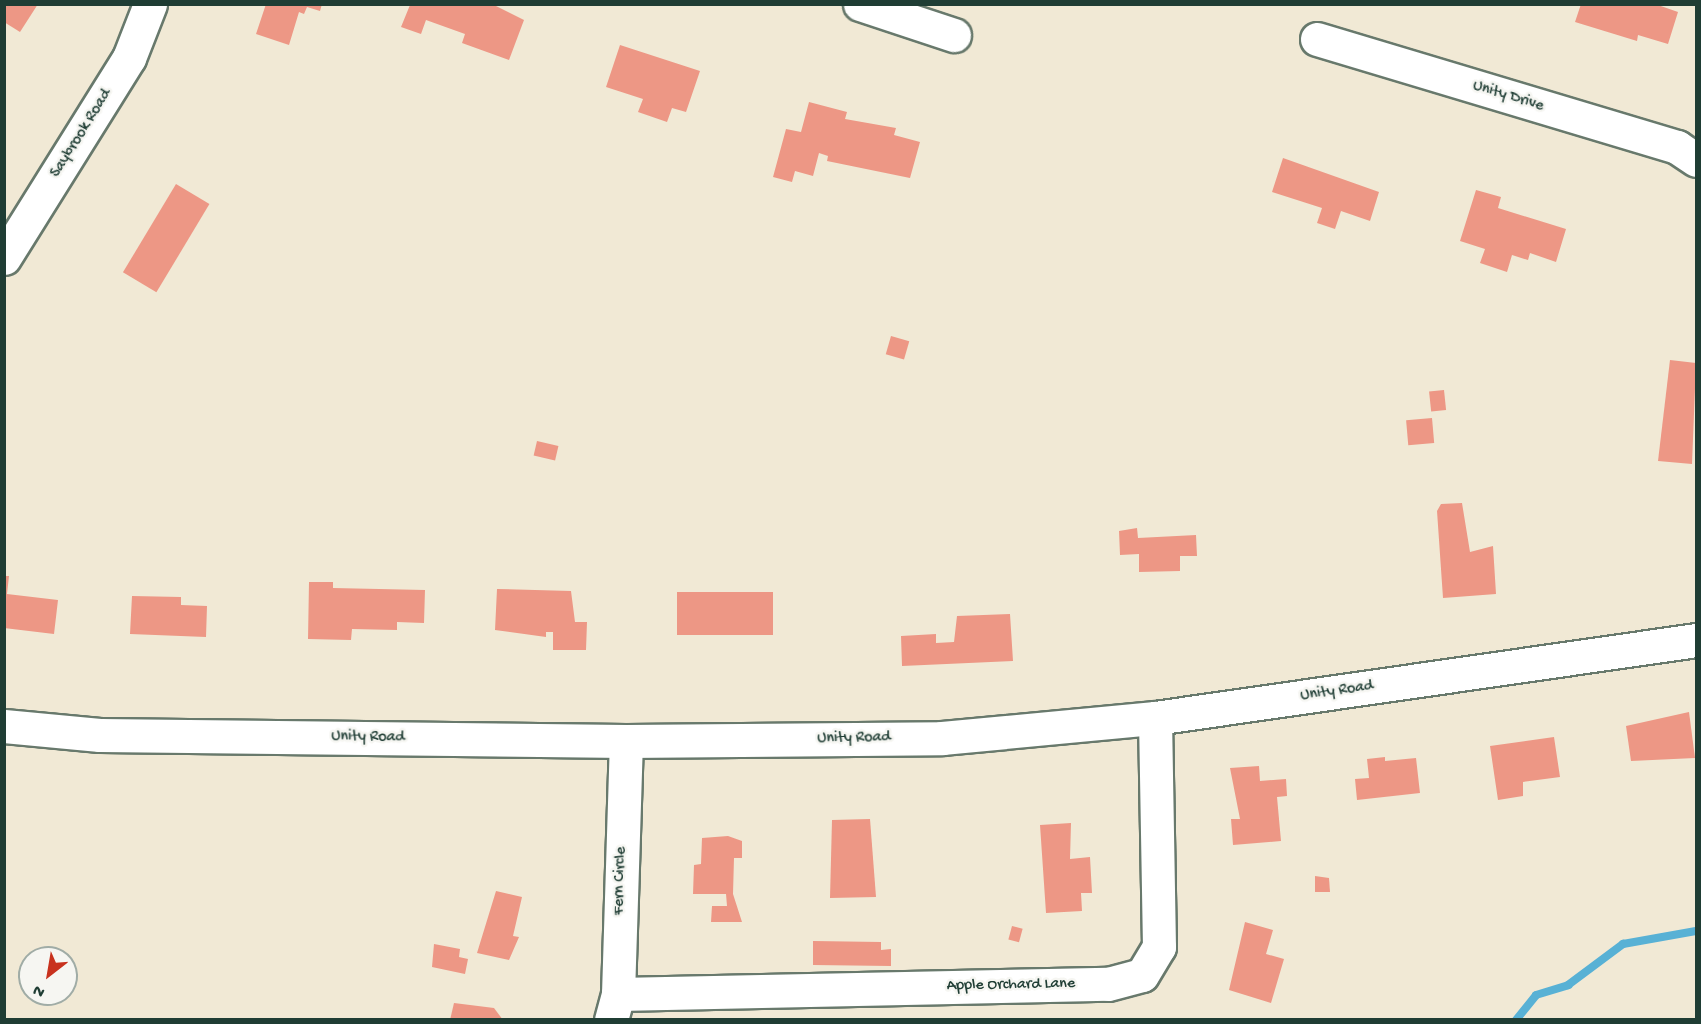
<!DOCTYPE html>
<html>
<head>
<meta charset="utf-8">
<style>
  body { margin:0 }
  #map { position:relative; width:1701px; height:1024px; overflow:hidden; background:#f1e9d5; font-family:"Gochi Hand",sans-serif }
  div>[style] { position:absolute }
  .stream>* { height:8px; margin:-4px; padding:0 4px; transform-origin:4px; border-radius:4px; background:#58b1d5 }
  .building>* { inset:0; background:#ed9785; transform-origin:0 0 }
  .roads { filter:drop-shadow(2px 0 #68796c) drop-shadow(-2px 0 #68796c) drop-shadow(0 2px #68796c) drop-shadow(0 -2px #68796c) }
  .minor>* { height:33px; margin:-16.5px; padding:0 16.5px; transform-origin:16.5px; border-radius:16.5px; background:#fff }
  .major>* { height:33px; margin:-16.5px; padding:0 16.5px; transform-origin:16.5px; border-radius:16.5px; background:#fff }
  span { translate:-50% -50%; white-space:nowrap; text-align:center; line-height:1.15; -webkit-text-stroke:5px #f6f6f2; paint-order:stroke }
  .street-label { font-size:16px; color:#1f3d34 }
  .frame { position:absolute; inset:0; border:6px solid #1f3d34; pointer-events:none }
  .north { position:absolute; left:18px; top:946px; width:60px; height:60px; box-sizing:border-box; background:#f6f6f2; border:2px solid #a0aca6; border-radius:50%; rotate:211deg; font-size:16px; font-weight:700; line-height:24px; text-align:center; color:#1f3d34 }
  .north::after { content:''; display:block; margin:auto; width:21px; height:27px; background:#c8321e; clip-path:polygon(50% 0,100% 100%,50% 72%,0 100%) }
</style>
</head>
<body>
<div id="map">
  <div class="stream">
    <div style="left:1516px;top:1020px;width:32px;rotate:-51deg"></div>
    <div style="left:1536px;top:995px;width:34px;rotate:-17deg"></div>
    <div style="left:1568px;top:985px;width:69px;rotate:-36.7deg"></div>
    <div style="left:1623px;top:944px;width:74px;rotate:-10.1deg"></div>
  </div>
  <div class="building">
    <div style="clip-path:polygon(4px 4px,38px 4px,20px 32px,4px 22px)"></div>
    <div style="clip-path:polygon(266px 4px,322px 4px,320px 11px,307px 7px,304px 14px,299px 12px,289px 45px,256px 34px)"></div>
    <div style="clip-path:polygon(1581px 4px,1655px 4px,1678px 12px,1668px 44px,1638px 35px,1637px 41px,1575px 22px)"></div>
    <div style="clip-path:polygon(410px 5px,494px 5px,524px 20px,509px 60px,462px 43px,465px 34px,426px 20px,421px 34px,401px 27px)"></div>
    <div style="clip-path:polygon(620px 45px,700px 71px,686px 112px,672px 108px,667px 122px,638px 112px,643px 99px,606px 87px)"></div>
    <div style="clip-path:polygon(809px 102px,847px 112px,845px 119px,896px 128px,894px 135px,920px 142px,910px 178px,827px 161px,828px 156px,819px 153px,813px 176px,795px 171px,792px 182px,773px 177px,786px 129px,801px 132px)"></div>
    <div style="clip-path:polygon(1283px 158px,1379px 192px,1370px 221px,1341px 211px,1335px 229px,1317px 223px,1322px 208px,1272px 192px)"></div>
    <div style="left:176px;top:184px;width:39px;height:103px;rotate:31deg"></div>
    <div style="clip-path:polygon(1476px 190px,1501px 197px,1498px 208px,1566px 229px,1556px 262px,1530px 253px,1528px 260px,1512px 255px,1507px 272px,1480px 263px,1485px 249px,1460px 241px)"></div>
    <div style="left:891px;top:336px;width:19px;height:19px;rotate:16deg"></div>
    <div style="clip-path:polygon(1670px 360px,1696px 363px,1692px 464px,1658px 461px)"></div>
    <div style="left:1444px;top:390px;width:20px;height:15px;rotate:84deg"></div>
    <div style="left:1432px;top:418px;width:25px;height:26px;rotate:85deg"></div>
    <div style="left:537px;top:441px;width:22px;height:15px;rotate:13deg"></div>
    <div style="clip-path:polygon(1462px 503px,1470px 552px,1493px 546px,1496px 594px,1443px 598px,1437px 511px,1441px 504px)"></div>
    <div style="clip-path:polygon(1137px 528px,1138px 538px,1196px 535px,1197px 556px,1180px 556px,1180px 571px,1139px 572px,1139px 554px,1120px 555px,1119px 531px)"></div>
    <div style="clip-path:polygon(4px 576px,9px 576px,7px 594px,58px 600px,54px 634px,4px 628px)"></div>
    <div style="clip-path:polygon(309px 582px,333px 582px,333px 588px,425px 590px,424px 623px,397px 622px,397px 630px,352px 629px,351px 640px,308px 639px)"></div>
    <div style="clip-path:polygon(497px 589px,571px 591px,575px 622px,587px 622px,586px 650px,553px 650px,553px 632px,546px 632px,546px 637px,495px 630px)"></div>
    <div style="left:677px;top:592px;width:96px;height:43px"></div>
    <div style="clip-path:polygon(132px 596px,181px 597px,181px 605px,207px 606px,206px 637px,130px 634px)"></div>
    <div style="clip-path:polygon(1010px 614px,1013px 661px,902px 666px,901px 636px,936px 634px,936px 643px,954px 642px,957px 616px)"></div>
    <div style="clip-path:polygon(1689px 712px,1695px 758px,1631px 761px,1626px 726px)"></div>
    <div style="clip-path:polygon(1554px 737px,1560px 777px,1523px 782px,1523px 796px,1498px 800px,1490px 746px)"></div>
    <div style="clip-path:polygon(1385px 757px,1385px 761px,1416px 758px,1420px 793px,1357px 800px,1355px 779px,1369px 778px,1367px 759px)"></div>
    <div style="clip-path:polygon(1259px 766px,1260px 781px,1286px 779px,1287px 796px,1277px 797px,1281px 841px,1233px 845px,1231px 819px,1240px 819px,1230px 768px)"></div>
    <div style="clip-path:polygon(870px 819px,876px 897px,830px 898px,832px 820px)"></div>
    <div style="clip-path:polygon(1071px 823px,1070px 859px,1090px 857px,1092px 893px,1081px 893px,1082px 911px,1046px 913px,1040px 825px)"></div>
    <div style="clip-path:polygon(728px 836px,742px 841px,742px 858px,734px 858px,733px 894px,742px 922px,711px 922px,712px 906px,727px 906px,726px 894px,693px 894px,694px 865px,701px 864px,702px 838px)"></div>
    <div style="clip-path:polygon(1315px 876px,1329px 878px,1330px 892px,1315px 892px)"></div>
    <div style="clip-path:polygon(496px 891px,522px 897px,513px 936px,519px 937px,509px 960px,477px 953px)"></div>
    <div style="clip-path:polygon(1245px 922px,1273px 930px,1266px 954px,1284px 959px,1271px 1003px,1229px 990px)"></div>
    <div style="left:1012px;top:926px;width:11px;height:14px;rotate:15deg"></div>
    <div style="clip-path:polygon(813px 941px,881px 942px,881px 950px,891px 949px,891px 966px,813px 965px)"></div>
    <div style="clip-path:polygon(434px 944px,460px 949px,459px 957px,468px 959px,465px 974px,432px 967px)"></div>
    <div style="clip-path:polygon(454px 1003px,494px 1008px,503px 1020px,450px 1020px)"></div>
  </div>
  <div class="roads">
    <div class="minor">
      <div style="left:860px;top:4px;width:99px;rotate:18.3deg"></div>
      <div style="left:1317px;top:39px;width:376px;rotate:16.7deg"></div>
      <div style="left:1677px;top:147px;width:23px;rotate:34deg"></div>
      <div style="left:4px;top:258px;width:236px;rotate:-58deg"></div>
      <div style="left:129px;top:58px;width:58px;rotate:-68.7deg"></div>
      <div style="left:618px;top:994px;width:490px;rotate:-1.2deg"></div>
      <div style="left:1108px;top:984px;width:35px;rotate:-15deg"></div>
      <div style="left:1142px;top:975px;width:33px;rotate:-59deg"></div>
      <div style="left:1159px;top:947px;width:229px;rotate:-91deg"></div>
      <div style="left:611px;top:1020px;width:27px;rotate:-75deg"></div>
      <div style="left:618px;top:994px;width:253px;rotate:-88.2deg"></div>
    </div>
    <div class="major">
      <div style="left:4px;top:726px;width:96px;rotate:5.4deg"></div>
      <div style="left:100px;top:735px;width:526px;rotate:0.65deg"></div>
      <div style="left:626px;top:741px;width:316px;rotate:-0.5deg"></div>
      <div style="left:942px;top:738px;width:214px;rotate:-5.4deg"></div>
      <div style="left:1155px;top:718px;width:547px;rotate:-8.2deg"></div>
    </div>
  </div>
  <div class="street-label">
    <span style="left:1508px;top:97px;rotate:17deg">Unity Drive</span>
    <span style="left:82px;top:134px;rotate:-58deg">Saybrook Road</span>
    <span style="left:1337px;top:692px;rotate:-8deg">Unity Road</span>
    <span style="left:368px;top:738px;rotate:1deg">Unity Road</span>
    <span style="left:854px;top:739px;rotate:-1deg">Unity Road</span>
    <span style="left:621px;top:881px;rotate:-88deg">Fern Circle</span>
    <span style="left:1011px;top:986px;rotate:-1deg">Apple Orchard Lane</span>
  </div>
  <div class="frame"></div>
  <div class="north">N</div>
</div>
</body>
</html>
